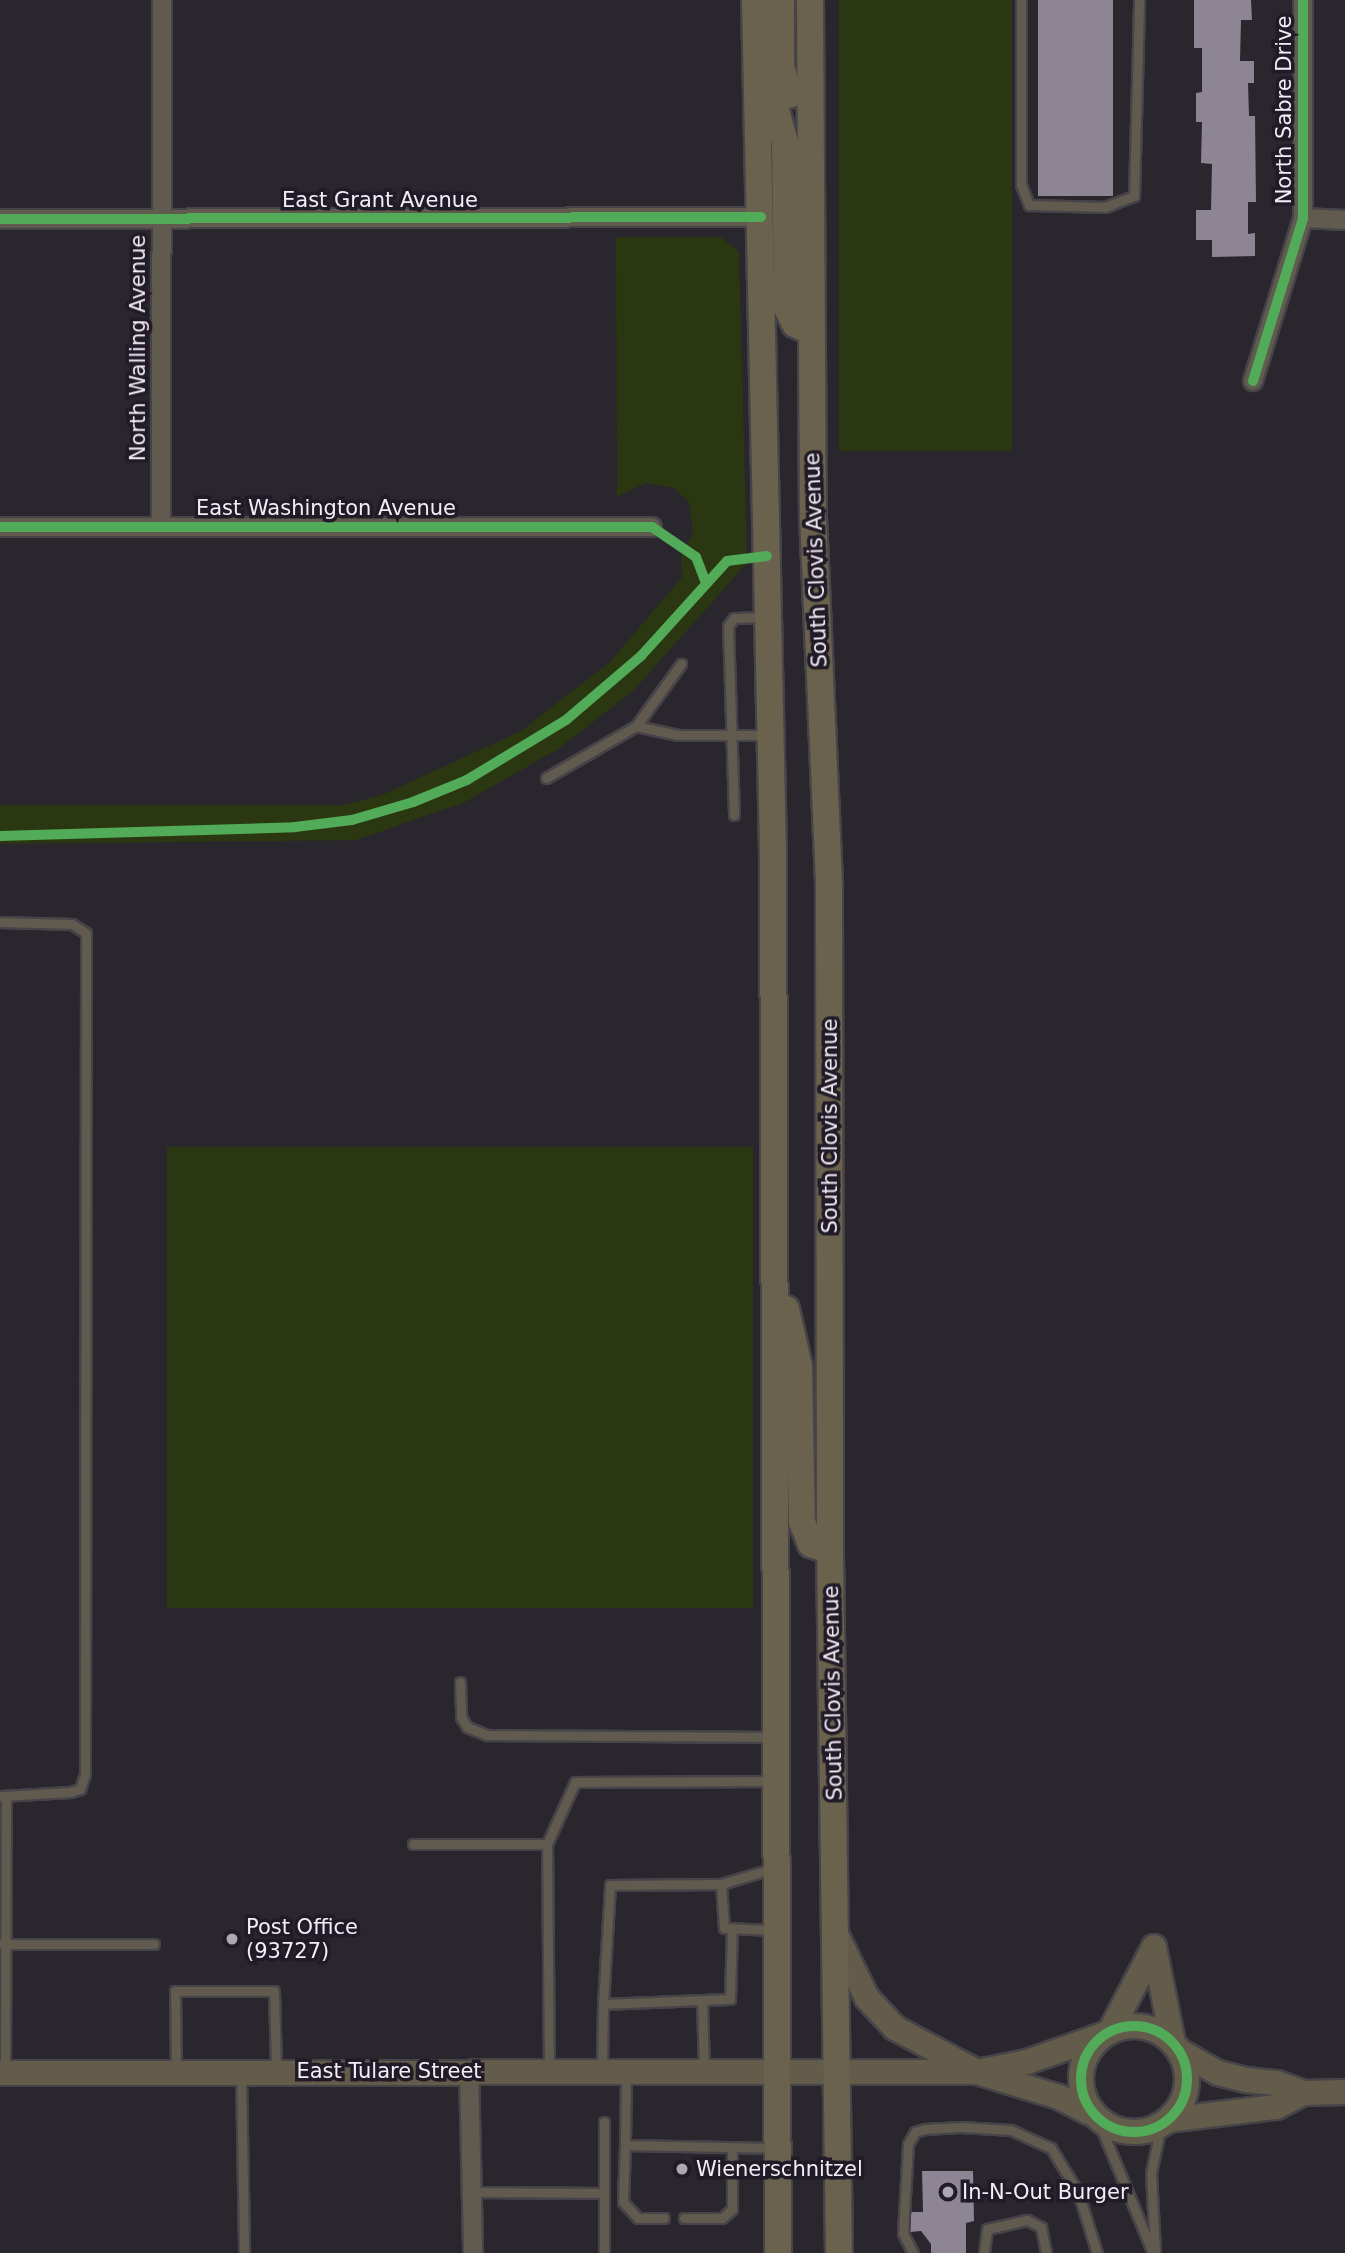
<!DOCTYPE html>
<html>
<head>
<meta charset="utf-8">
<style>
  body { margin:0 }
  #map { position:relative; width:1345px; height:2253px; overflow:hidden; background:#2a262e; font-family:"DejaVu Sans",sans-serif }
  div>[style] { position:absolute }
  .green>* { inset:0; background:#2a3710; transform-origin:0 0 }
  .building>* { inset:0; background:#8e8594; transform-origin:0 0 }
  .roads { filter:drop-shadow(2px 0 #464349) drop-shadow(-2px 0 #464349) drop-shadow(0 2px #464349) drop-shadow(0 -2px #464349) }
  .lane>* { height:9px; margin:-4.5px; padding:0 4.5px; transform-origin:4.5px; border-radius:4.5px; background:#615a4e }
  .street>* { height:18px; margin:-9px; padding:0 9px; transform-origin:9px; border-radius:9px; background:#615a4e }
  .secondary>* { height:24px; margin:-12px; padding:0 12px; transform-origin:12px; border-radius:12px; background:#635c4a }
  .secondary>.ring { margin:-12px; padding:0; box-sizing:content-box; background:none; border:24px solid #635c4a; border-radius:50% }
  .primary>* { height:26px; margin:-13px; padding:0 13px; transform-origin:13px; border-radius:13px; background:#6a624d }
  .cycleway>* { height:10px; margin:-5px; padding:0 5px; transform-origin:5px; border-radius:5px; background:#51ab58 }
  .cycleway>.ring { margin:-5px; padding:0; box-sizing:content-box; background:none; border:10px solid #51ab58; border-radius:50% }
  .dots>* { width:19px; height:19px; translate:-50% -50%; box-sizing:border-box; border:4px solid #211a27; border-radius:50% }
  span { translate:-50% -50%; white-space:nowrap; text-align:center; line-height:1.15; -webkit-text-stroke:7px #211a27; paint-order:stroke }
  .street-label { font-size:21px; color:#f2edf6 }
  .poi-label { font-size:21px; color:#f2edf6 }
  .left { translate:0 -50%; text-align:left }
</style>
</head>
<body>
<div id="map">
  <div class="green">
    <div style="left:839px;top:0;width:173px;height:451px"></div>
    <div style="clip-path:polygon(616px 237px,720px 237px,739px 251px,747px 563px,633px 691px,558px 749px,463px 803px,356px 840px,0 844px,0 805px,344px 805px,382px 795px,521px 731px,611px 661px,682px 577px,681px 555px,693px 532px,689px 502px,674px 488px,645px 483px,617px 497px)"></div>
    <div style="left:167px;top:1147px;width:586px;height:461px"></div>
  </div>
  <div class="building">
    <div style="left:1038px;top:0;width:75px;height:196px"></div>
    <div style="clip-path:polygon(1194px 0,1251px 0,1252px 20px,1241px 20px,1240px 61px,1254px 61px,1254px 83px,1248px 83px,1249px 116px,1255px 116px,1256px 202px,1248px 202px,1248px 234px,1255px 233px,1255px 256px,1212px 257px,1212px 240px,1196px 240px,1196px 210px,1211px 210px,1212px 164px,1201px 163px,1202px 122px,1196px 122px,1196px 93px,1202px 92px,1202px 48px,1194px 48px)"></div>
    <div style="clip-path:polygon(922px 2171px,973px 2171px,974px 2221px,966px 2223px,966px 2253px,931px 2253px,931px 2244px,921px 2231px,910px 2232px,911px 2212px,923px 2212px)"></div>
  </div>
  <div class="roads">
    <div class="lane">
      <div style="left:1021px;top:0;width:185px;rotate:90deg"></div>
      <div style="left:1021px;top:185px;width:22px;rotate:68deg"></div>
      <div style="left:1029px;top:205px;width:76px;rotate:1.5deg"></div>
      <div style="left:1105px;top:207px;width:31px;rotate:-21deg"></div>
      <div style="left:1134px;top:196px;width:196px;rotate:-88.5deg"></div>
      <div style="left:636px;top:726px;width:77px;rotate:-54deg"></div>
      <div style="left:546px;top:778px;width:104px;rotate:-30deg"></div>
      <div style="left:636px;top:726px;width:43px;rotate:12.1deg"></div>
      <div style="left:678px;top:735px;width:90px"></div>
      <div style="left:734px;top:815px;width:189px;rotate:-91.8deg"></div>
      <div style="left:728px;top:626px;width:10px;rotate:-53deg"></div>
      <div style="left:734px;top:618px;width:32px;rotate:-2deg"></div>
      <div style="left:0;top:922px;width:72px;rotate:1.6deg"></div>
      <div style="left:72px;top:924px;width:17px;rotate:33deg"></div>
      <div style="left:86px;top:933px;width:17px;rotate:90deg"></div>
      <div style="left:86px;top:950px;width:824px;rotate:90.07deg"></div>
      <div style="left:85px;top:1774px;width:16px;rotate:108deg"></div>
      <div style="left:80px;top:1789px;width:10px;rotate:163deg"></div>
      <div style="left:70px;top:1792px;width:70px;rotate:176.7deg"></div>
      <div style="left:460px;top:1682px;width:35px;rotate:88deg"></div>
      <div style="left:461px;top:1717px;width:12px;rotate:59deg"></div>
      <div style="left:467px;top:1727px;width:22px;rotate:22deg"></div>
      <div style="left:487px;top:1735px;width:287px;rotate:0.4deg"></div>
      <div style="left:413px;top:1844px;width:134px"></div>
      <div style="left:775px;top:1868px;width:56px;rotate:163.5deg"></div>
      <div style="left:721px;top:1884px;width:44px;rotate:86.1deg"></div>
      <div style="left:724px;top:1928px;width:51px;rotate:2.2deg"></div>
      <div style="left:2px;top:1944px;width:152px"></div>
      <div style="left:702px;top:2000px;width:28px;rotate:-2deg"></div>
      <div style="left:730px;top:1999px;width:71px;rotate:-88.4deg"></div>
      <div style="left:603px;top:2004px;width:119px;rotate:-86.6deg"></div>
      <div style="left:610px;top:1885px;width:111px;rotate:-0.5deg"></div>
      <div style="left:602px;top:2069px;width:65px;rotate:-89.1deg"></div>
      <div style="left:603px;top:2004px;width:99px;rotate:-2.3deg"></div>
      <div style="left:702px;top:2000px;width:70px;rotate:88.4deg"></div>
      <div style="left:549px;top:2070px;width:226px;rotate:-90.5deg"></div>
      <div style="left:547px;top:1844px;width:68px;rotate:-65.7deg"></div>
      <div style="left:575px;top:1782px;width:198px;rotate:-0.3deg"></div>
      <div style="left:5px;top:2071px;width:275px;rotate:-89.8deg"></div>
      <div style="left:176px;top:2071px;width:80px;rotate:-90.7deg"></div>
      <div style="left:175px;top:1991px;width:99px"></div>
      <div style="left:274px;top:1991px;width:79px;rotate:88.5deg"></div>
      <div style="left:626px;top:2072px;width:73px;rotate:90.8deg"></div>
      <div style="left:625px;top:2145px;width:151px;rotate:1.1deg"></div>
      <div style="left:241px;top:2073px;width:180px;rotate:89deg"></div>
      <div style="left:1097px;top:2118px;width:146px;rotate:67.5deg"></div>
      <div style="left:625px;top:2145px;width:57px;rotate:92deg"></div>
      <div style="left:623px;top:2202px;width:22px;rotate:47deg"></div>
      <div style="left:638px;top:2218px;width:26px"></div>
      <div style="left:472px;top:2192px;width:132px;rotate:0.4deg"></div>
      <div style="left:684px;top:2218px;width:38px"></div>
      <div style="left:722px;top:2218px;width:13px;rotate:-42deg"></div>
      <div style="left:732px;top:2209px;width:62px;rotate:-90deg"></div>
      <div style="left:1155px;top:2251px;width:78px;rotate:-92.9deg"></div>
      <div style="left:1151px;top:2173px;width:49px;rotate:-78.2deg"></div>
      <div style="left:604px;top:2253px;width:131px;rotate:-90deg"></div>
      <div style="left:913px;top:2253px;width:22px;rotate:-117deg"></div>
      <div style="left:903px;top:2233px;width:89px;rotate:-86.8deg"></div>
      <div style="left:908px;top:2144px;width:14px;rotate:-60deg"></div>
      <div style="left:915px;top:2132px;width:10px;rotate:-17deg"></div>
      <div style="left:925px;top:2129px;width:36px;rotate:-3deg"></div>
      <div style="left:961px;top:2127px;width:50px;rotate:3.4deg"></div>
      <div style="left:1011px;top:2130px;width:44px;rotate:24.2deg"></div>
      <div style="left:1051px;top:2148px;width:52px;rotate:58.5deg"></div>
      <div style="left:1078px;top:2192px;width:64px;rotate:72.7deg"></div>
      <div style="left:984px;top:2253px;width:24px;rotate:-83deg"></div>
      <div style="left:987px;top:2229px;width:41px;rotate:-12.7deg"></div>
      <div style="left:1027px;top:2220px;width:16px;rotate:27deg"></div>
      <div style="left:1041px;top:2227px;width:26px;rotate:79deg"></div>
    </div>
    <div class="street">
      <div style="left:1303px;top:218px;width:42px;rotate:2.7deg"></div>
      <div style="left:0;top:219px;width:761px;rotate:-0.15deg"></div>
      <div style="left:1253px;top:381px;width:170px;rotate:-72.9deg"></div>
      <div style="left:1303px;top:218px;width:218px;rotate:-90deg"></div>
      <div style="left:0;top:527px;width:652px"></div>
      <div style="left:161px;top:527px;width:527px;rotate:-89.89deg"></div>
      <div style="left:469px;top:2070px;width:183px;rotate:88.7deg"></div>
    </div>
    <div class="secondary">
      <div style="left:837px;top:1936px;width:69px;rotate:64.2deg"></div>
      <div style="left:867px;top:1998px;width:41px;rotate:47deg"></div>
      <div style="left:895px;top:2028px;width:93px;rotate:28.2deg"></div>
      <div style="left:977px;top:2072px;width:86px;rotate:17deg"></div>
      <div style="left:1059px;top:2097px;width:34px;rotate:27deg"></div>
      <div class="ring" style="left:1081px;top:2026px;width:82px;height:82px"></div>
      <div style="left:1111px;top:2030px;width:93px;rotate:-62.6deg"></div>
      <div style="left:1154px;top:1947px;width:98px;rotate:78.8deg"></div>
      <div style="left:1179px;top:2051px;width:45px;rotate:29.4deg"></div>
      <div style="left:1218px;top:2073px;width:29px;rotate:14deg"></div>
      <div style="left:1246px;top:2080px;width:31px;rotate:6deg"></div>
      <div style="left:1277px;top:2083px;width:29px;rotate:20deg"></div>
      <div style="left:1304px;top:2093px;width:41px;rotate:-1.4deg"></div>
      <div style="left:0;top:2073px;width:977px;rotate:-0.06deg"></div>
      <div style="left:977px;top:2072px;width:51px;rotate:-11.3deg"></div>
      <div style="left:1027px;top:2062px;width:81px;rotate:-19.6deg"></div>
      <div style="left:1168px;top:2120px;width:109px;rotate:-6.9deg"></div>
      <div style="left:1276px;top:2107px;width:31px;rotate:-27deg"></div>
    </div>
    <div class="primary">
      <div style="left:755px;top:0;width:851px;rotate:88.79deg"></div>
      <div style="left:773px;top:851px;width:1402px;rotate:89.8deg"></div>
      <div style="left:781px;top:0;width:67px;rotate:90deg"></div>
      <div style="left:781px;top:67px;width:29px;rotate:72deg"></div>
      <div style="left:810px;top:0;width:516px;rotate:89.67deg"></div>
      <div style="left:813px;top:516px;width:371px;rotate:87.5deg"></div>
      <div style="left:829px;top:887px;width:664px;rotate:89.91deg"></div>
      <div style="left:830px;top:1551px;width:702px;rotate:89.27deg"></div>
      <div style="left:765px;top:71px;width:74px;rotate:74.3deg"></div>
      <div style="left:785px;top:142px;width:166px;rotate:89.3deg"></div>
      <div style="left:787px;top:308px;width:18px;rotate:63deg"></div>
      <div style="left:795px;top:324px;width:17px;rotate:25deg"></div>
      <div style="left:786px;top:1309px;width:58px;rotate:77.2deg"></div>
      <div style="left:799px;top:1366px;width:156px;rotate:88.9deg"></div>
      <div style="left:802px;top:1522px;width:24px;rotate:68deg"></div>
      <div style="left:811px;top:1544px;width:20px;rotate:20deg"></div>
    </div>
  </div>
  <div class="cycleway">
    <div style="left:0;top:219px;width:761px;rotate:-0.15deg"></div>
    <div style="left:1253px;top:381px;width:170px;rotate:-72.9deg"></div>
    <div style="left:1303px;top:218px;width:218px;rotate:-90deg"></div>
    <div style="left:0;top:527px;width:652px"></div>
    <div style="left:652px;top:527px;width:53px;rotate:34.3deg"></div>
    <div style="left:696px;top:557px;width:26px;rotate:69deg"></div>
    <div style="left:0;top:836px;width:295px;rotate:-1.7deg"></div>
    <div style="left:295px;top:827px;width:57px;rotate:-7deg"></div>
    <div style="left:352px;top:820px;width:64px;rotate:-16.4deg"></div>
    <div style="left:413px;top:802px;width:58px;rotate:-22.2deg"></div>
    <div style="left:467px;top:780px;width:116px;rotate:-31.2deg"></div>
    <div style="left:566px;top:720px;width:99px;rotate:-40.5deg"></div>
    <div style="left:641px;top:656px;width:128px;rotate:-47.8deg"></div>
    <div style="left:727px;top:561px;width:40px;rotate:-7.1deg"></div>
    <div class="ring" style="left:1081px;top:2026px;width:96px;height:96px"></div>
  </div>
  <div class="dots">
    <div style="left:232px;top:1939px;background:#aca7b0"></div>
    <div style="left:682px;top:2169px;background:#aca7b0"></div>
    <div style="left:948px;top:2192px;background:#aca7b0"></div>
  </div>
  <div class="street-label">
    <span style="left:1284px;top:110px;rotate:-90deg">North Sabre Drive</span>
    <span style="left:380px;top:200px">East Grant Avenue</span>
    <span style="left:138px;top:348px;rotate:-90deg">North Walling Avenue</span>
    <span style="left:326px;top:508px">East Washington Avenue</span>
    <span style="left:816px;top:560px;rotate:-92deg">South Clovis Avenue</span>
    <span style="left:830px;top:1126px;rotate:-90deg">South Clovis Avenue</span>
    <span style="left:833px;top:1693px;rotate:-91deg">South Clovis Avenue</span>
    <span style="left:389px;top:2071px">East Tulare Street</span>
  </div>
  <div class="poi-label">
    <span class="left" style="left:246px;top:1939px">Post Office<br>(93727)</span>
    <span class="left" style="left:696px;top:2169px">Wienerschnitzel</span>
    <span class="left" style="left:962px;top:2192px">In-N-Out Burger</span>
  </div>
</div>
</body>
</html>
